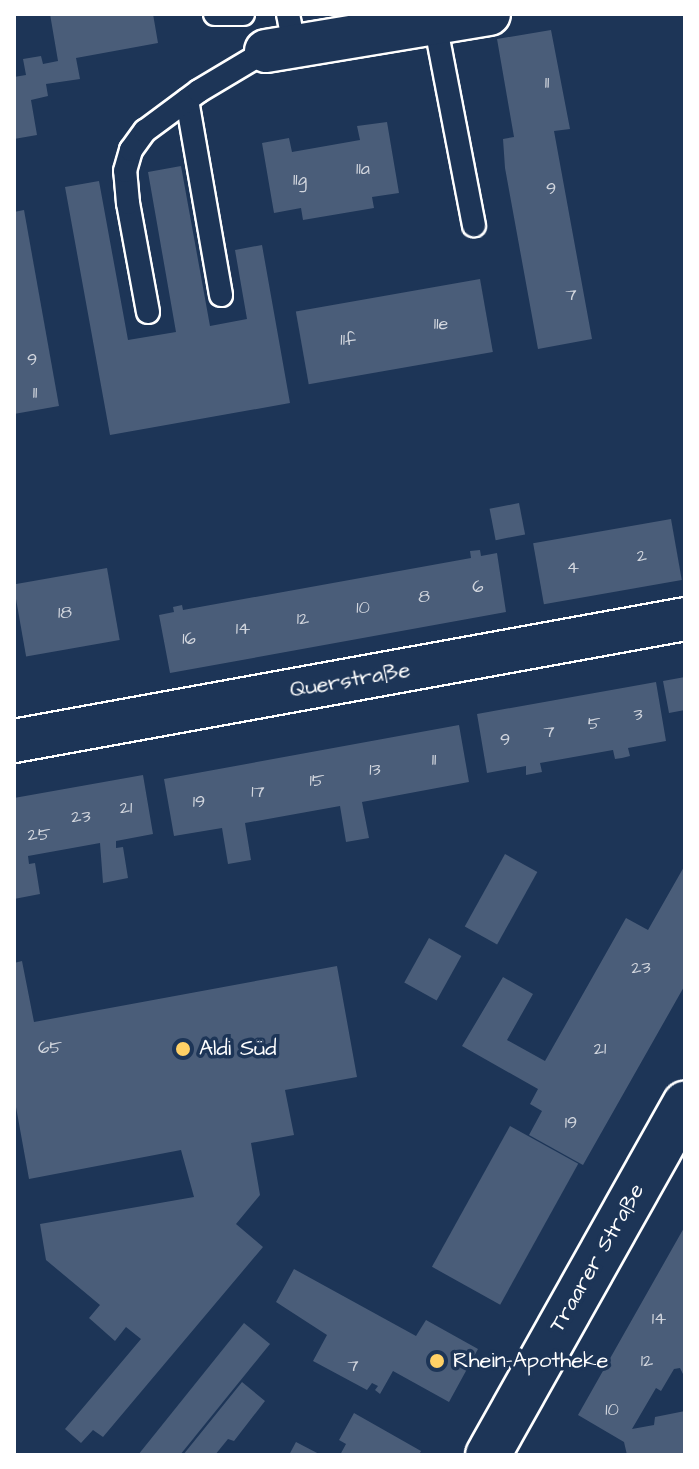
<!DOCTYPE html>
<html>
<head>
<meta charset="utf-8">
<style>
  body { margin:0 }
  #map { position:relative; width:699px; height:1469px; overflow:hidden; background:#1d3557; font-family:"Architects Daughter",sans-serif }
  div>[style] { position:absolute }
  .building>* { inset:0; background:#4a5d79; transform-origin:0 0 }
  .roads { filter:drop-shadow(2px 0 #fff) drop-shadow(-2px 0 #fff) drop-shadow(0 2px #fff) drop-shadow(0 -2px #fff) }
  .service>* { height:22px; margin:-11px; padding:0 11px; transform-origin:11px; border-radius:11px; background:#1d3557 }
  .minor>* { height:42px; margin:-21px; padding:0 21px; transform-origin:21px; border-radius:21px; background:#1d3557 }
  .tertiary>* { height:44px; margin:-22px; padding:0 22px; transform-origin:22px; border-radius:22px; background:#1d3557 }
  .dots>* { width:22px; height:22px; translate:-50% -50%; box-sizing:border-box; border:4px solid #1d3557; border-radius:50% }
  span { translate:-50% -50%; white-space:nowrap; text-align:center; line-height:1.15; -webkit-text-stroke:7px #1d3557; paint-order:stroke }
  .number-label { font-size:18px; color:#d2d6de }
  .number-label span { -webkit-text-stroke-width:0 }
  .street-label { font-size:22px; color:#fff }
  .poi-label { font-size:22px; color:#fff }
  .left { translate:0 -50%; text-align:left }
  .frame { position:absolute; inset:0; border:16px solid #fff; pointer-events:none }
</style>
</head>
<body>
<div id="map">
  <div class="building">
    <div style="clip-path:polygon(50px 14px,153px 14px,158px 43px,76px 58px,80px 79px,46px 84px,48px 96px,31px 100px,37px 135px,14px 139px,14px 77px,26px 75px,23px 59px,41px 56px,43px 64px,58px 61px)"></div>
    <div style="clip-path:polygon(551px 30px,570px 129px,554px 131px,592px 339px,538px 349px,505px 168px,503px 139px,514px 137px,497px 39px)"></div>
    <div style="clip-path:polygon(387px 122px,399px 193px,372px 197px,374px 208px,303px 220px,301px 208px,274px 213px,262px 143px,289px 138px,292px 152px,360px 140px,357px 126px)"></div>
    <div style="clip-path:polygon(181px 166px,210px 326px,247px 319px,235px 250px,262px 245px,290px 403px,110px 435px,65px 187px,99px 181px,128px 340px,176px 332px,148px 172px)"></div>
    <div style="clip-path:polygon(24px 210px,59px 406px,14px 414px,14px 212px)"></div>
    <div style="left:480px;top:279px;width:74px;height:187px;rotate:80deg"></div>
    <div style="left:519px;top:503px;width:32px;height:30px;rotate:79deg"></div>
    <div style="left:671px;top:519px;width:62px;height:140px;rotate:80deg"></div>
    <div style="clip-path:polygon(480px 550px,481px 556px,497px 553px,506px 612px,170px 673px,159px 615px,174px 612px,173px 607px,182px 605px,183px 610px,471px 558px,470px 551px)"></div>
    <div style="left:107px;top:568px;width:73px;height:95px;rotate:80deg"></div>
    <div style="clip-path:polygon(685px 677px,685px 710px,669px 713px,663px 681px)"></div>
    <div style="clip-path:polygon(656px 682px,666px 741px,628px 748px,630px 756px,622px 758px,615px 759px,613px 750px,540px 763px,542px 772px,526px 775px,526px 766px,487px 773px,477px 714px)"></div>
    <div style="clip-path:polygon(459px 725px,469px 782px,362px 802px,369px 838px,346px 842px,340px 806px,245px 823px,251px 860px,228px 864px,222px 828px,174px 836px,164px 779px)"></div>
    <div style="clip-path:polygon(143px 775px,153px 834px,116px 841px,116px 848px,123px 847px,128px 878px,103px 883px,100px 843px,28px 856px,29px 864px,35px 863px,40px 894px,14px 899px,14px 798px)"></div>
    <div style="left:505px;top:854px;width:37px;height:83px;rotate:29deg"></div>
    <div style="clip-path:polygon(685px 865px,685px 985px,583px 1165px,529px 1135px,542px 1111px,530px 1104px,538px 1089px,462px 1046px,503px 977px,533px 994px,507px 1040px,545px 1061px,626px 918px,648px 930px)"></div>
    <div style="left:429px;top:938px;width:37px;height:51px;rotate:29deg"></div>
    <div style="clip-path:polygon(22px 961px,34px 1022px,337px 966px,357px 1077px,285px 1090px,294px 1135px,251px 1143px,260px 1195px,236px 1224px,263px 1247px,103px 1437px,93px 1430px,81px 1443px,65px 1429px,141px 1339px,126px 1327px,115px 1341px,89px 1318px,100px 1305px,46px 1260px,40px 1224px,194px 1197px,181px 1150px,29px 1179px,14px 1096px,14px 963px)"></div>
    <div style="left:510px;top:1126px;width:78px;height:161px;rotate:29deg"></div>
    <div style="clip-path:polygon(685px 1226px,685px 1378px,680px 1368px,674px 1369px,661px 1391px,656px 1388px,632px 1429px,654px 1425px,655px 1417px,685px 1411px,685px 1455px,627px 1455px,624px 1442px,578px 1415px)"></div>
    <div style="clip-path:polygon(294px 1269px,416px 1336px,426px 1320px,478px 1349px,449px 1402px,393px 1371px,380px 1394px,375px 1390px,378px 1386px,372px 1383px,367px 1390px,313px 1361px,327px 1335px,276px 1302px)"></div>
    <div style="clip-path:polygon(244px 1323px,270px 1344px,180px 1455px,138px 1455px)"></div>
    <div style="clip-path:polygon(242px 1382px,265px 1401px,234px 1441px,228px 1439px,215px 1455px,183px 1455px)"></div>
    <div style="clip-path:polygon(354px 1413px,421px 1451px,419px 1455px,340px 1455px,346px 1444px,339px 1440px)"></div>
    <div style="clip-path:polygon(296px 1442px,321px 1455px,289px 1455px)"></div>
  </div>
  <div class="roads">
    <div class="service">
      <div style="left:215px;top:14px;width:28px"></div>
      <div style="left:288px;top:14px;width:33px;rotate:79deg"></div>
      <div style="left:435px;top:23px;width:206px;rotate:79.1deg"></div>
      <div style="left:187px;top:100px;width:198px;rotate:80.1deg"></div>
      <div style="left:148px;top:312px;width:111px;rotate:-100.4deg"></div>
      <div style="left:128px;top:203px;width:32px;rotate:-95deg"></div>
      <div style="left:125px;top:171px;width:22px;rotate:-74deg"></div>
      <div style="left:131px;top:150px;width:24px;rotate:-54deg"></div>
      <div style="left:145px;top:131px;width:67px;rotate:-36.5deg"></div>
      <div style="left:199px;top:91px;width:78px;rotate:-30.8deg"></div>
    </div>
    <div class="minor">
      <div style="left:266px;top:51px;width:226px;rotate:-9.4deg"></div>
      <div style="left:14px;top:741px;width:682px;rotate:-10.3deg"></div>
    </div>
    <div class="tertiary">
      <div style="left:488px;top:1455px;width:403px;rotate:-60.7deg"></div>
    </div>
  </div>
  <div class="dots">
    <div style="left:183px;top:1049px;background:#ffd166"></div>
    <div style="left:437px;top:1361px;background:#ffd166"></div>
  </div>
  <div class="number-label">
    <span style="left:547px;top:83px">11</span>
    <span style="left:363px;top:169px">11a</span>
    <span style="left:300px;top:180px">11g</span>
    <span style="left:551px;top:189px">9</span>
    <span style="left:571px;top:295px">7</span>
    <span style="left:441px;top:324px">11e</span>
    <span style="left:348px;top:340px">11f</span>
    <span style="left:32px;top:360px">9</span>
    <span style="left:35px;top:393px">11</span>
    <span style="left:642px;top:556px">2</span>
    <span style="left:573px;top:568px">4</span>
    <span style="left:478px;top:587px">6</span>
    <span style="left:424px;top:597px">8</span>
    <span style="left:363px;top:608px">10</span>
    <span style="left:65px;top:613px">18</span>
    <span style="left:303px;top:619px">12</span>
    <span style="left:243px;top:629px">14</span>
    <span style="left:189px;top:639px">16</span>
    <span style="left:638px;top:715px">3</span>
    <span style="left:594px;top:724px">5</span>
    <span style="left:549px;top:732px">7</span>
    <span style="left:505px;top:740px">9</span>
    <span style="left:434px;top:760px">11</span>
    <span style="left:375px;top:770px">13</span>
    <span style="left:317px;top:781px">15</span>
    <span style="left:258px;top:792px">17</span>
    <span style="left:199px;top:802px">19</span>
    <span style="left:126px;top:808px">21</span>
    <span style="left:81px;top:817px">23</span>
    <span style="left:39px;top:835px">25</span>
    <span style="left:641px;top:968px">23</span>
    <span style="left:50px;top:1048px">65</span>
    <span style="left:600px;top:1049px">21</span>
    <span style="left:571px;top:1123px">19</span>
    <span style="left:659px;top:1319px">14</span>
    <span style="left:647px;top:1361px">12</span>
    <span style="left:353px;top:1366px">7</span>
    <span style="left:612px;top:1410px">10</span>
  </div>
  <div class="street-label">
    <span style="left:350px;top:680px;rotate:-10deg">Querstraße</span>
    <span style="left:597px;top:1258px;rotate:-60deg">Traarer Straße</span>
  </div>
  <div class="poi-label">
    <span class="left" style="left:199px;top:1049px">Aldi Süd</span>
    <span class="left" style="left:453px;top:1361px">Rhein-Apotheke</span>
  </div>
  <div class="frame"></div>
</div>
</body>
</html>
